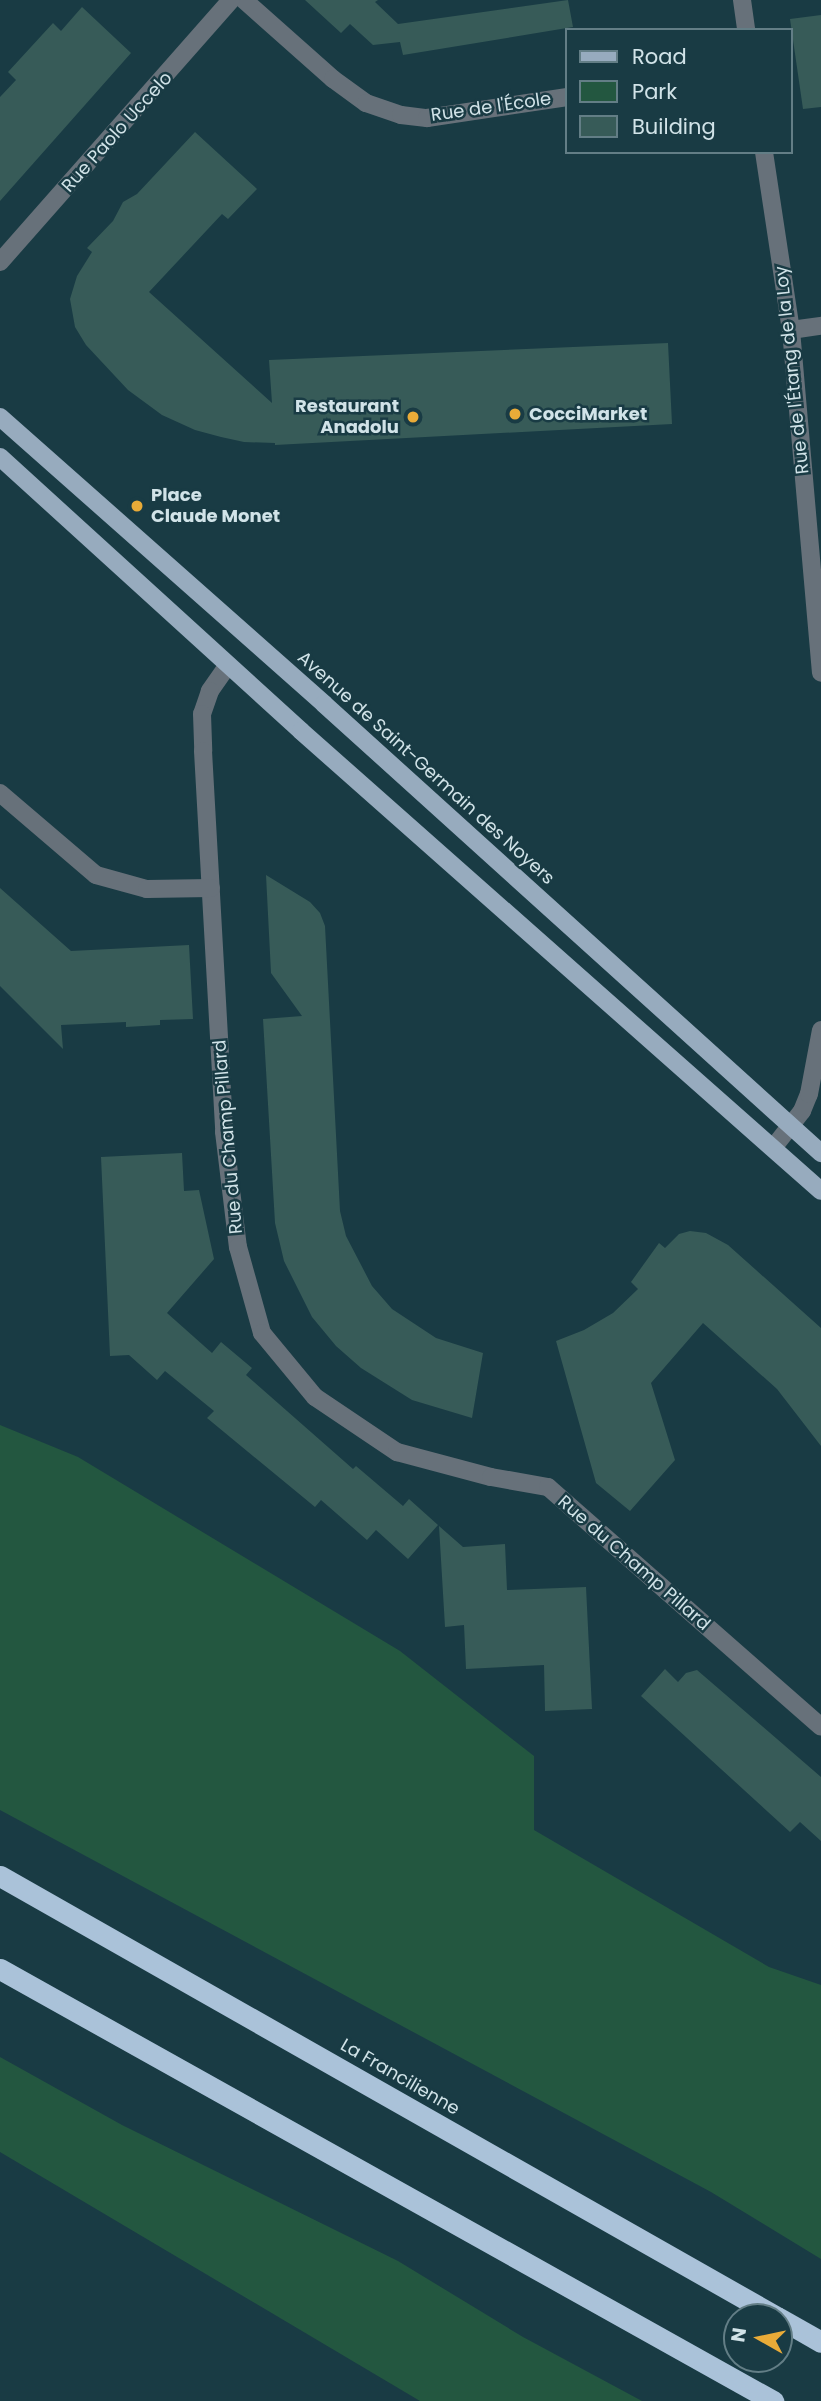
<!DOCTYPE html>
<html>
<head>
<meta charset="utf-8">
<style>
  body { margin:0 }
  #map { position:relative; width:821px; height:2401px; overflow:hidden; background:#193b44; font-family:Poppins,sans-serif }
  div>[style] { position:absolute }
  .green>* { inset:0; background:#235740 }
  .building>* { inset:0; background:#375b58 }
  .minor>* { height:18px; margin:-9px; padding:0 9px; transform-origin:9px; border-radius:9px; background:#67717a }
  .major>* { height:18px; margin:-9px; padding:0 9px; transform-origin:9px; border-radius:9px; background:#97abbe }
  .highway>* { height:21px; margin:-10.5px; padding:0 10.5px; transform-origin:10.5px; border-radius:10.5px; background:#aac2d9 }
  .dots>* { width:19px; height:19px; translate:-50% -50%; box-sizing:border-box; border:4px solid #193b44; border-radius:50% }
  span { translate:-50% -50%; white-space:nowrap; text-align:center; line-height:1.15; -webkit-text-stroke:5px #193b44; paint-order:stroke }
  .street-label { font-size:18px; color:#d1e3e8 }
  .poi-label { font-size:18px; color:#d1e3e8; font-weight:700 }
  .right { translate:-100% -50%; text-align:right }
  .left { translate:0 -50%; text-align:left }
  .legend { position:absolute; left:565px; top:28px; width:228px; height:126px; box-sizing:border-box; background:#193b44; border:2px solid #637e86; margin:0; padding:9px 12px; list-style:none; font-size:21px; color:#d1e3e8 }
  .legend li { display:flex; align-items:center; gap:14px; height:35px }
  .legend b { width:35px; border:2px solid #637e86 }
  .north { position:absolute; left:723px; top:2303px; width:70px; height:70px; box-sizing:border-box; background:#193b44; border:2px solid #637e86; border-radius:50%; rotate:279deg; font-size:19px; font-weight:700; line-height:28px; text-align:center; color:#d1e3e8 }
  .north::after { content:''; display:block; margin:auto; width:24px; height:32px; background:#e9ab38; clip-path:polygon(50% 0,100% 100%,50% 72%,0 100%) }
</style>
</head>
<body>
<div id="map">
  <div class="green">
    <div style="clip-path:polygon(0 1425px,78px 1457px,400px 1651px,534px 1756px,534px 1830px,769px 1967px,821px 1985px,821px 2259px,711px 2192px,0 1810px)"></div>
    <div style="clip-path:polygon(0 2057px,122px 2125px,398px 2261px,523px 2337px,642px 2401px,420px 2401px,0 2152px)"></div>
  </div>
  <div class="building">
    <div style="clip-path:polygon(305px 0,378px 0,375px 2px,398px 24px,568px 0,573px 27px,403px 55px,400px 42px,373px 45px,350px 24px,341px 33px)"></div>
    <div style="clip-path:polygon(82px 7px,131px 53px,0 201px,0 97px,16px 80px,8px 72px,53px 23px,61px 31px)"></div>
    <div style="clip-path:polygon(821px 15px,821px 107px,803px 109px,790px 19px)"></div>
    <div style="clip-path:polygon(195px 132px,257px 189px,228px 219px,222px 214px,149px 292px,272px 403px,269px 360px,668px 343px,672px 424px,275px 445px,275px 443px,244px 442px,221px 437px,195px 430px,162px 415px,128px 390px,86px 345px,75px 327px,70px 299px,77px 276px,92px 252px,87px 248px,113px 221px,123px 202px,137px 194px)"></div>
    <div style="clip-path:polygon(266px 875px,310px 902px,320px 913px,325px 926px,340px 1211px,346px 1236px,372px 1286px,392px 1309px,436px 1338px,483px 1353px,472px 1418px,412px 1400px,361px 1368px,336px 1346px,312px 1317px,284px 1261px,275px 1223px,263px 1019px,302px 1016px,271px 973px)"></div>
    <div style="clip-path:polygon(0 888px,71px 951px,189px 945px,193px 1019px,160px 1020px,160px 1025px,126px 1027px,126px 1022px,61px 1025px,63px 1049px,0 986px)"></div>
    <div style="clip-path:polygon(182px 1153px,184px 1191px,199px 1190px,214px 1259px,167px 1313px,212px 1353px,221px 1342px,252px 1368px,246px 1375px,353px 1469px,356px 1466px,403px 1506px,409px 1499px,438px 1525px,408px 1559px,376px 1530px,367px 1540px,321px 1500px,315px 1507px,207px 1418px,214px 1411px,165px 1371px,157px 1380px,129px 1355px,110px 1356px,101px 1157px)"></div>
    <div style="clip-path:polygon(690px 1231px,706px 1233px,728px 1245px,821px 1328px,821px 1446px,777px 1389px,703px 1323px,651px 1383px,675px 1460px,630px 1511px,596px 1483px,556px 1341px,584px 1330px,613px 1313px,638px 1289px,631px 1282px,659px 1243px,665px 1248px,679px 1234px)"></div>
    <div style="clip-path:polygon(439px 1526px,463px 1547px,505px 1544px,507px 1590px,586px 1587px,592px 1709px,545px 1711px,544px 1665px,466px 1669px,464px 1625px,445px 1627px)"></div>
    <div style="clip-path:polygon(665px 1669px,678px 1682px,686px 1673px,697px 1670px,821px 1777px,821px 1841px,800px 1822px,790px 1832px,641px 1696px)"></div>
  </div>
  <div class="minor">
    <div style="left:244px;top:0;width:119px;rotate:41.6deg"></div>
    <div style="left:333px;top:79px;width:41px;rotate:36deg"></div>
    <div style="left:366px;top:103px;width:37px;rotate:19deg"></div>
    <div style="left:401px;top:115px;width:26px;rotate:7deg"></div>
    <div style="left:427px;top:118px;width:142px;rotate:-8.5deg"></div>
    <div style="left:742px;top:0;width:30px;rotate:82deg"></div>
    <div style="left:764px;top:152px;width:180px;rotate:81.4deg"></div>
    <div style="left:791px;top:330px;width:344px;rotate:85deg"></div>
    <div style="left:0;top:262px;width:349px;rotate:-48.6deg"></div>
    <div style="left:791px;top:330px;width:30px;rotate:-8deg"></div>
    <div style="left:228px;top:665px;width:32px;rotate:125deg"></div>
    <div style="left:210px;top:691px;width:24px;rotate:109deg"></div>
    <div style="left:202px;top:714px;width:37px;rotate:88deg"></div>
    <div style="left:203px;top:751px;width:382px;rotate:86.8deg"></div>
    <div style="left:224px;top:1132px;width:116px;rotate:83.1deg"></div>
    <div style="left:238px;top:1247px;width:89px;rotate:74.4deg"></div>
    <div style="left:262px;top:1333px;width:83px;rotate:50.4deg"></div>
    <div style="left:315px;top:1397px;width:99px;rotate:33.9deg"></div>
    <div style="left:397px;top:1452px;width:97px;rotate:14.9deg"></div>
    <div style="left:491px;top:1477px;width:58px;rotate:10deg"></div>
    <div style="left:548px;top:1487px;width:363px;rotate:41.3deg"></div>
    <div style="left:0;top:793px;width:126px;rotate:40.5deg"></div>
    <div style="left:96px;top:875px;width:53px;rotate:15.4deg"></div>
    <div style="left:147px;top:889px;width:64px;rotate:-0.9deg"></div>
    <div style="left:773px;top:1148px;width:47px;rotate:-51.9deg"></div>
    <div style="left:802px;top:1111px;width:18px;rotate:-68deg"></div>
    <div style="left:809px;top:1094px;width:65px;rotate:-79.4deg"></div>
  </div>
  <div class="major">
    <div style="left:0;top:417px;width:433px;rotate:41.5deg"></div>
    <div style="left:324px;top:704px;width:670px;rotate:42.1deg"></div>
    <div style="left:0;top:457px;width:407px;rotate:42.3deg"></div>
    <div style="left:301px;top:731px;width:694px;rotate:41.5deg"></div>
  </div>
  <div class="highway">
    <div style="left:0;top:1876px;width:893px;rotate:29.58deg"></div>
    <div style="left:0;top:1969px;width:886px;rotate:29.2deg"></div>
    <div style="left:779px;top:2318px;width:48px;rotate:29.7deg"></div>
  </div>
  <div class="dots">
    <div style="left:515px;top:414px;background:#e9ab38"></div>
    <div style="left:413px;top:417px;background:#e9ab38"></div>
    <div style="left:137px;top:506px;background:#e9ab38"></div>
  </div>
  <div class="street-label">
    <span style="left:491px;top:107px;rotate:-8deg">Rue de l'École</span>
    <span style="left:117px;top:132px;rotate:-48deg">Rue Paolo Uccelo</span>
    <span style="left:792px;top:370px;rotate:-96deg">Rue de l'Étang de la Loy</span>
    <span style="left:426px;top:768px;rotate:42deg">Avenue de Saint-Germain des Noyers</span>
    <span style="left:228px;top:1137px;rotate:-95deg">Rue du Champ Pillard</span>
    <span style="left:634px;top:1563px;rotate:41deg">Rue du Champ Pillard</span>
    <span style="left:400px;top:2077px;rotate:30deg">La Francilienne</span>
  </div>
  <div class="poi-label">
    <span class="right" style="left:399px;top:417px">Restaurant<br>Anadolu</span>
    <span class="left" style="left:529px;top:414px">CocciMarket</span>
    <span class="left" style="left:151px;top:506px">Place<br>Claude Monet</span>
  </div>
  <ul class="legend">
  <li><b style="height:9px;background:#97abbe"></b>Road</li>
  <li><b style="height:19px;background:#235740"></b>Park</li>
  <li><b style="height:19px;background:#375b58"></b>Building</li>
  </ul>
  <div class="north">N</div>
</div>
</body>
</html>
